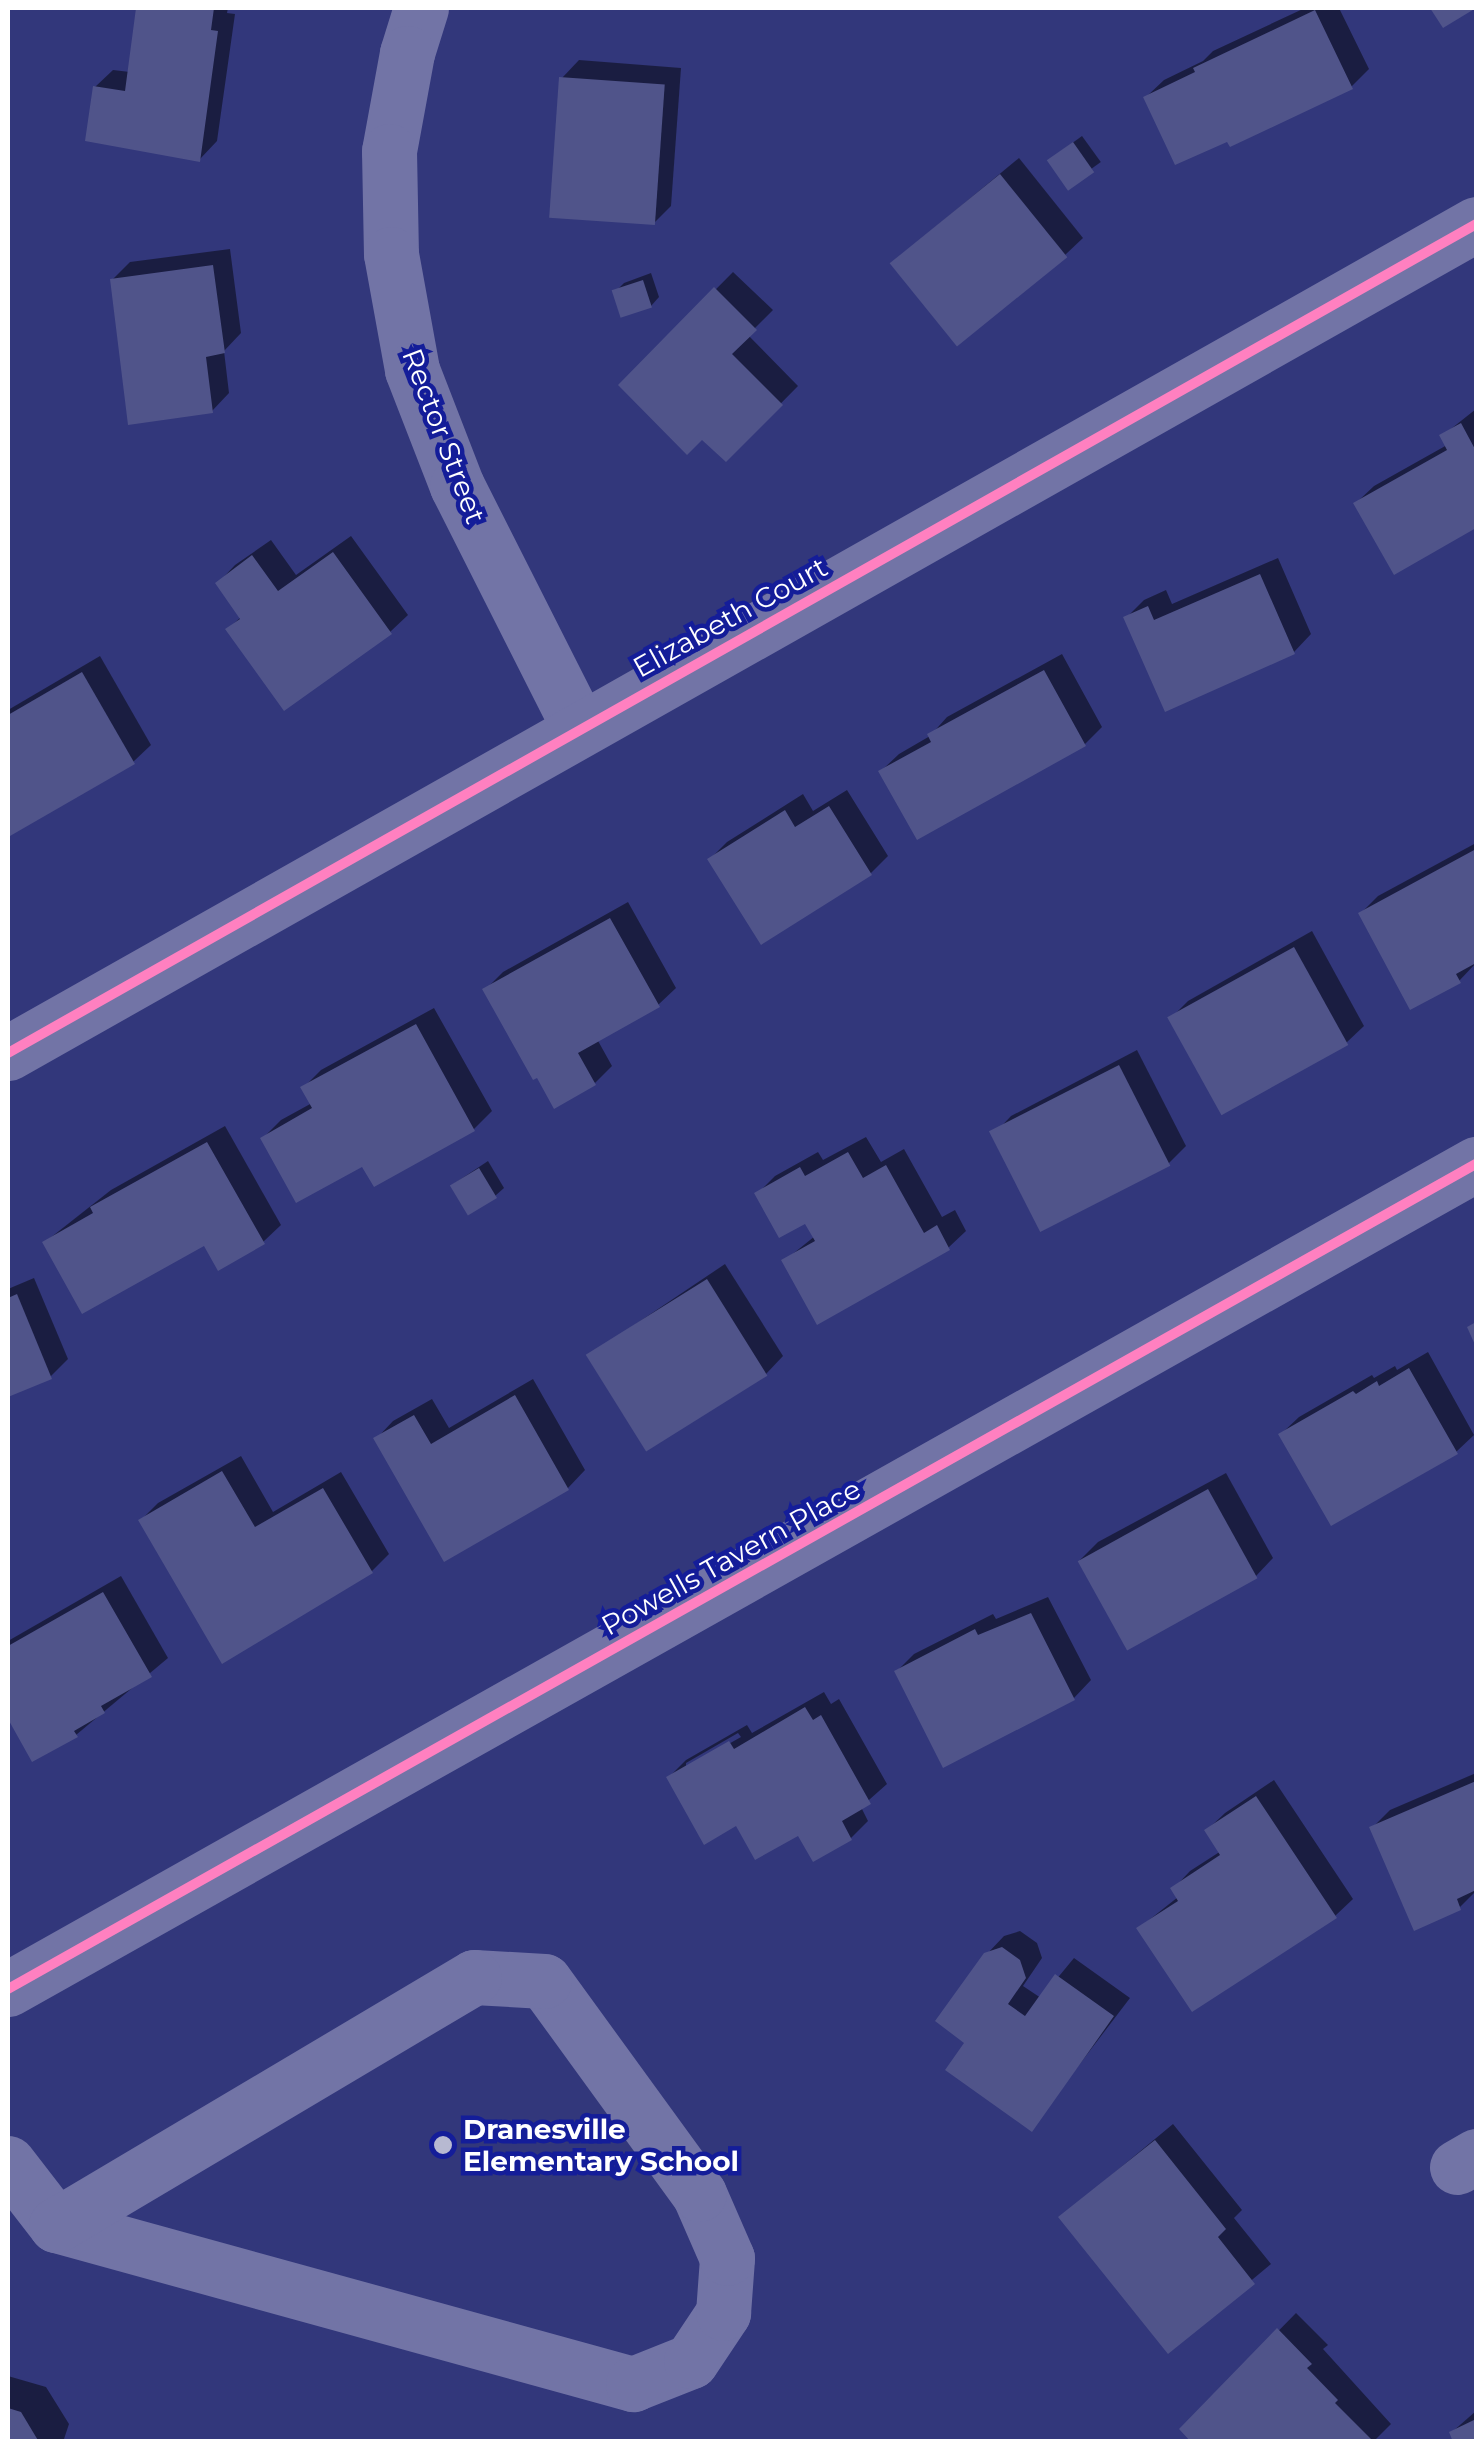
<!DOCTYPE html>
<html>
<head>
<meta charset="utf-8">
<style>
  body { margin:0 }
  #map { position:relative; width:1484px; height:2449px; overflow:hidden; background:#32377b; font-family:Montserrat,sans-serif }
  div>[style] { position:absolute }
  .shadow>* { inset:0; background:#0007; transform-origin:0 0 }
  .building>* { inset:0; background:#50548a; transform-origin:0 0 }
  .minor>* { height:55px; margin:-27.5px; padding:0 27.5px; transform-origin:27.5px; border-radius:27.5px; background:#7274a6 }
  .cycleway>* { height:10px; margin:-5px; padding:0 5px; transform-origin:5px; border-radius:5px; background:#ff80c0 }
  .dots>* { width:28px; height:28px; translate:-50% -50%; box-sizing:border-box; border:5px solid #141d99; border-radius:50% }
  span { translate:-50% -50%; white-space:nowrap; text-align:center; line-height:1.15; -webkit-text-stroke:9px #141d99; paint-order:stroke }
  .street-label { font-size:28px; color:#fff }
  .poi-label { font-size:28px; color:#fff; font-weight:700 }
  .left { translate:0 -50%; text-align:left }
  .frame { position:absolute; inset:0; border:10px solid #fff; pointer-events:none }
</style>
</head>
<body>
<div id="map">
  <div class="shadow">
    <div style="clip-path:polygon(139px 8px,228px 8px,227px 13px,235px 14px,217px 141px,200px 159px,95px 87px,113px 70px,130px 72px)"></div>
    <div style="clip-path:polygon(1305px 8px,1339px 8px,1369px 69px,1351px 87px,1146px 97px,1164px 80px,1203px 61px,1213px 51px)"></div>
    <div style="clip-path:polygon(579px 60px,681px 68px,671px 206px,653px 224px,562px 78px)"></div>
    <div style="left:1082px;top:136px;width:32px;height:41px;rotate:54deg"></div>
    <div style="clip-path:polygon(1019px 158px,1083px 238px,1065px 255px,892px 263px)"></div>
    <div style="clip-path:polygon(230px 249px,241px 333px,224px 351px,229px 393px,212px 411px,112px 280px,130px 262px)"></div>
    <div style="clip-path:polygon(733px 272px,773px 310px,748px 335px,798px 386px,726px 459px,702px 436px,621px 385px)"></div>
    <div style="clip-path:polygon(651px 273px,659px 297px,651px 306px,615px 292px,624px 283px)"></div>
    <div style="clip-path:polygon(1476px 409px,1476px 525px,1395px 571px,1356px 503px,1374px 486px,1447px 445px,1442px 436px)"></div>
    <div style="clip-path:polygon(351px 536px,408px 615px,390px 632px,228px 629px,242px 616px,218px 583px,235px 565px,271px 540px,296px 575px)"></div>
    <div style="clip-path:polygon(1278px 558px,1311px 634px,1294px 652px,1126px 618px,1144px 600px,1166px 590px,1172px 604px)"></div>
    <div style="clip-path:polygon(1062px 654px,1102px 727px,1085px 744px,881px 771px,899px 754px,930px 736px,947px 717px)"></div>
    <div style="clip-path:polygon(100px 656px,151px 745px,133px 762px,11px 833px,8px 710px)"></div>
    <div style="clip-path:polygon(847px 790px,888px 856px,871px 873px,710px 859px,727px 842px,803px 794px,813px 811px)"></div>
    <div style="clip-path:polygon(1476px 843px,1476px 963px,1459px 981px,1361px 913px,1378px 896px)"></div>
    <div style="clip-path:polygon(628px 902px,676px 988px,658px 1005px,597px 1039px,612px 1066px,595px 1083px,485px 990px,503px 972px)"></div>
    <div style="clip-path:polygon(1312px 931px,1364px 1026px,1346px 1043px,1171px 1018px,1188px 1001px)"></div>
    <div style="clip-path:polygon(434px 1008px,492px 1111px,474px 1129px,375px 1184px,363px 1164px,263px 1138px,281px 1120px,312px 1103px,303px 1088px,321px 1070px)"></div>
    <div style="clip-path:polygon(1137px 1050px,1186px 1146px,1168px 1164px,994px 1134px,1011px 1116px)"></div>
    <div style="clip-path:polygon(225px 1126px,281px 1225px,263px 1242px,45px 1242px,111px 1190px)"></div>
    <div style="clip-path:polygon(866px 1137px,881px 1162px,904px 1149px,942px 1217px,955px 1210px,966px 1231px,948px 1248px,784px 1261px,815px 1236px,806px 1221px,757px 1194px,775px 1176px,818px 1152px,823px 1160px)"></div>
    <div style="clip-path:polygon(488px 1161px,504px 1188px,495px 1196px,452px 1185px)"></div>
    <div style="clip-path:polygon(725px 1264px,783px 1356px,766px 1374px,648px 1449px,591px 1359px,609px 1342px)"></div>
    <div style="clip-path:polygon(34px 1278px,68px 1359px,51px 1376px,8px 1395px,8px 1289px)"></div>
    <div style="clip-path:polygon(1428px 1352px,1474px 1435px,1456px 1452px,1281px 1434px,1299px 1417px,1372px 1375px,1374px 1378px,1395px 1366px,1397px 1370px)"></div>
    <div style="clip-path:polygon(533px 1379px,585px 1470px,568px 1488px,445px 1559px,376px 1439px,393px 1421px,432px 1399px,449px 1428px)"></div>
    <div style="clip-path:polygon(241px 1456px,273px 1512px,341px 1472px,389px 1554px,372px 1571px,141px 1520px,158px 1503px)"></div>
    <div style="clip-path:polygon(1226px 1473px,1273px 1558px,1256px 1576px,1080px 1560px,1098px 1542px)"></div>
    <div style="clip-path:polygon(121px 1576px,168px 1658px,76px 1735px,33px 1759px,8px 1714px,8px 1641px)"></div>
    <div style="clip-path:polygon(1048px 1597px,1091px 1680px,1074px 1698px,897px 1671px,914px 1654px,993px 1614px,996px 1619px)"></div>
    <div style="clip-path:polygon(evenodd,824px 1692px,831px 1704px,839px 1699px,887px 1784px,861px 1807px,868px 1821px,851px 1838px,737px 1823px,669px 1777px,686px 1760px,747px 1725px,752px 1733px,824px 1692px,738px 1733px,741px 1737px,686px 1768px,686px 1763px,738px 1733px)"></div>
    <div style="clip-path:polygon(1476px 1773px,1476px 1891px,1460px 1907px,1372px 1828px,1390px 1810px)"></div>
    <div style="clip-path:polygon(1274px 1780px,1353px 1899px,1335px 1916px,1139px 1928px,1178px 1897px,1173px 1889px,1190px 1871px,1221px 1851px,1207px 1830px,1225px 1813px)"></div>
    <div style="clip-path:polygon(1020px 1931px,1037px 1943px,1042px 1958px,1023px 1986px,1041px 1998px,1074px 1958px,1130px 1998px,1031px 2128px,968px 2042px,986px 1955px,1004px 1936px)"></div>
    <div style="clip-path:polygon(1173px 2124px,1242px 2210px,1234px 2218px,1271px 2264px,1168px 2350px,1061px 2217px)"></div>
    <div style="clip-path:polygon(1296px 2313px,1328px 2345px,1323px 2349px,1391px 2424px,1374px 2441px,1195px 2442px,1182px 2429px)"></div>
    <div style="clip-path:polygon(8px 2376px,46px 2387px,69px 2424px,64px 2439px,73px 2442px,8px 2442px)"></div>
    <div style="clip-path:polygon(1476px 2411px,1476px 2442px,1456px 2442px,1452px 2432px)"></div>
  </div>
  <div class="building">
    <div style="clip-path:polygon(136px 8px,214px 8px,211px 30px,218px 31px,200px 162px,85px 141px,93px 86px,125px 91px)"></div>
    <div style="clip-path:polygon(1430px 8px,1476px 8px,1443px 28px)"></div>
    <div style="clip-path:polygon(1315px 10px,1353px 89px,1230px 147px,1227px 142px,1175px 165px,1143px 97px,1195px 72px,1193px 68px)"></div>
    <div style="left:559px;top:77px;width:106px;height:141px;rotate:4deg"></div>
    <div style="left:1073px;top:142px;width:37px;height:32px;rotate:55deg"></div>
    <div style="left:1000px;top:174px;width:107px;height:142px;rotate:51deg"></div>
    <div style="clip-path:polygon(213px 265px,225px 353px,206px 357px,213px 413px,128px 425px,110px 279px)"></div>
    <div style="left:643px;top:280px;width:29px;height:33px;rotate:72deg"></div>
    <div style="clip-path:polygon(714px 287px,757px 330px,732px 354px,783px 405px,726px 462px,702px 440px,687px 455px,618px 385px)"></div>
    <div style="clip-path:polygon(1461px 423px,1476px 451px,1476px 528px,1394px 575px,1353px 503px,1447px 450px,1439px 435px)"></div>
    <div style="clip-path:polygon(333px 552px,392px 634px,284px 711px,225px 629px,240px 619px,215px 583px,252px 555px,278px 591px)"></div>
    <div style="clip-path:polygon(1260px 574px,1295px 654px,1165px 712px,1123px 617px,1148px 606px,1154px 620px)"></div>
    <div style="clip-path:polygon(1044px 670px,1086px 746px,917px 840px,878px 771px,931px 742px,927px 734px)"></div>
    <div style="clip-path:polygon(82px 672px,135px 764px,10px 836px,8px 715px)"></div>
    <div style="clip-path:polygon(829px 806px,872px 875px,761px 945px,707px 859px,785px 810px,795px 827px)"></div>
    <div style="clip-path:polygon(1476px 849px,1476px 963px,1456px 974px,1461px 983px,1410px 1010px,1358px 913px)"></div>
    <div style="clip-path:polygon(610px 918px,660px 1007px,578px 1053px,596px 1085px,554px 1109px,537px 1078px,533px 1080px,482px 989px)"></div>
    <div style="left:1294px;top:947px;width:112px;height:145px;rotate:61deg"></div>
    <div style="clip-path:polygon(416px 1024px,475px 1131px,374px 1187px,362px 1167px,296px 1203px,260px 1138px,312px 1108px,300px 1087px)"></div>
    <div style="left:1119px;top:1065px;width:113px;height:146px;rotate:63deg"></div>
    <div style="clip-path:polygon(207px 1142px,265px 1244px,218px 1271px,204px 1246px,82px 1314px,42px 1242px,93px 1213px,90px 1207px)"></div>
    <div style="clip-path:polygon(848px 1152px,863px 1178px,886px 1165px,924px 1233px,937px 1225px,950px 1250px,817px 1325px,781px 1260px,815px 1241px,805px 1224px,779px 1238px,754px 1193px,800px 1167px,805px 1176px)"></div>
    <div style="left:479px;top:1168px;width:35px;height:34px;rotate:59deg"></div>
    <div style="left:707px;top:1279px;width:114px;height:143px;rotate:58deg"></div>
    <div style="clip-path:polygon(17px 1294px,52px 1379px,8px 1397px,8px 1298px)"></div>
    <div style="clip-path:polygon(1476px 1322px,1476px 1347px,1467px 1327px)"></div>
    <div style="clip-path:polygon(1409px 1368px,1458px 1454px,1331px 1526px,1278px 1434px,1353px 1391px,1356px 1394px,1377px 1381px,1379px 1386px)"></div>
    <div style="clip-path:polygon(515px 1395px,569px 1490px,444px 1562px,373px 1438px,414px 1415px,431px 1444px)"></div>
    <div style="clip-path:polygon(222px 1471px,255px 1527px,323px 1488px,373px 1573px,222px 1664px,138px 1520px)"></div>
    <div style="left:1208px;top:1489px;width:102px;height:149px;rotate:61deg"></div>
    <div style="clip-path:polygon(103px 1592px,152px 1677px,101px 1706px,105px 1713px,74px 1731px,78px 1737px,32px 1762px,8px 1719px,8px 1646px)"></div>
    <div style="clip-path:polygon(1031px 1613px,1075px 1700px,943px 1768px,894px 1671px,975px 1629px,978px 1635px)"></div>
    <div style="clip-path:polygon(805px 1707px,813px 1720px,821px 1715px,871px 1804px,842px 1821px,852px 1840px,813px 1862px,798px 1836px,755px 1860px,736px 1826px,704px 1845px,666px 1777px,729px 1741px,734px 1749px)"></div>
    <div style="clip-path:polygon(1476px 1781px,1476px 1890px,1457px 1899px,1461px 1910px,1414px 1931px,1369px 1827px)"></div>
    <div style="clip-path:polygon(1256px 1796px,1337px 1918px,1192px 2012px,1136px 1928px,1178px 1901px,1170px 1888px,1220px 1855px,1204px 1830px)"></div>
    <div style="clip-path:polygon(1002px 1947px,1020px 1960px,1026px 1978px,1008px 2004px,1025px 2016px,1055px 1974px,1114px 2016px,1032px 2132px,945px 2070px,964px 2043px,935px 2021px,984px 1953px)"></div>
    <div style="clip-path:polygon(1155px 2140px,1226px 2229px,1218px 2237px,1255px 2284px,1168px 2354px,1058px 2217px)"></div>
    <div style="clip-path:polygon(1277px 2328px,1312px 2364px,1307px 2368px,1338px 2400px,1335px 2403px,1374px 2442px,1191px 2442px,1179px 2429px)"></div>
    <div style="clip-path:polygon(8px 2408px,21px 2412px,39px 2442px,8px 2442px)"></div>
    <div style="clip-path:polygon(1476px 2419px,1476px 2442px,1453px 2442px,1449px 2432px)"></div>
  </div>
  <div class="minor">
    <div style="left:421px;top:8px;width:47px;rotate:107.3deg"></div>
    <div style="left:407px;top:53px;width:100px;rotate:100.4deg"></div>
    <div style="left:389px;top:151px;width:103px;rotate:88.9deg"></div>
    <div style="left:391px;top:254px;width:118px;rotate:79.7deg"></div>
    <div style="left:412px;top:370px;width:124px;rotate:68.8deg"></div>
    <div style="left:457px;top:486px;width:270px;rotate:63.2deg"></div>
    <div style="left:8px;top:1053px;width:1686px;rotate:-29.45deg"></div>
    <div style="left:8px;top:1989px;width:1684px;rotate:-29.34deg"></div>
    <div style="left:8px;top:2163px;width:78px;rotate:52.3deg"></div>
    <div style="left:56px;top:2225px;width:599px;rotate:15.41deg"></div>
    <div style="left:633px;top:2384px;width:62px;rotate:-21.6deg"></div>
    <div style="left:691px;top:2361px;width:58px;rotate:-56.3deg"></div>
    <div style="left:723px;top:2313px;width:55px;rotate:-85.8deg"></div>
    <div style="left:727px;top:2258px;width:70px;rotate:-113.6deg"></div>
    <div style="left:699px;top:2194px;width:263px;rotate:-126deg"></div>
    <div style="left:544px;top:1981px;width:70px;rotate:-176.7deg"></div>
    <div style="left:474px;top:1977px;width:486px;rotate:149.3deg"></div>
    <div style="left:1457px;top:2167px;width:22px;rotate:-30deg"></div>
  </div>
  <div class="cycleway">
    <div style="left:8px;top:1053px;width:1686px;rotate:-29.45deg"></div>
    <div style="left:8px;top:1989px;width:1684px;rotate:-29.34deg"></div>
  </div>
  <div class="dots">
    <div style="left:443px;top:2145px;background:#b7b9d1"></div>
  </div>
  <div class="street-label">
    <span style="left:444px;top:436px;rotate:69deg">Rector Street</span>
    <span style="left:730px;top:617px;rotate:-29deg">Elizabeth Court</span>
    <span style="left:731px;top:1557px;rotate:-29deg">Powells Tavern Place</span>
  </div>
  <div class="poi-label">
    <span class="left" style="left:463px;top:2145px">Dranesville<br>Elementary School</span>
  </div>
  <div class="frame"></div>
</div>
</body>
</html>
